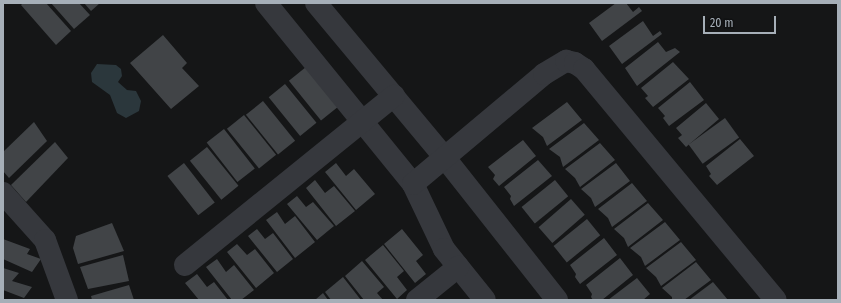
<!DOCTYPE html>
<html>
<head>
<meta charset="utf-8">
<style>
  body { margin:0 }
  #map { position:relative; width:841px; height:303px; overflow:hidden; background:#151617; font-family:"Fira Sans Condensed",sans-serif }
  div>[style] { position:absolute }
  .water>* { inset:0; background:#2b373c }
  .building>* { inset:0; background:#414447; transform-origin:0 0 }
  .minor>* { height:22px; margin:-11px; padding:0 11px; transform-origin:11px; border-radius:11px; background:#36383d }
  span { translate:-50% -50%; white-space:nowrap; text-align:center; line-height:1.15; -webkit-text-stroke:3.5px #101112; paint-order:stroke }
  .frame { position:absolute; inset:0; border:4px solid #a6afb8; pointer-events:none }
  .scale { position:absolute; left:703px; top:16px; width:73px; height:18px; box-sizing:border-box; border:2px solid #a6afb8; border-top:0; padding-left:5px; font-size:12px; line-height:14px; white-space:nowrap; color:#a6afb8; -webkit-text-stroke:3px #101112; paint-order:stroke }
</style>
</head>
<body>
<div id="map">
  <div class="water">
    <div style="clip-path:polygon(97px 64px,116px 65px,121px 69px,122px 76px,118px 82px,127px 90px,136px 91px,141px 101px,139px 111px,126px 118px,117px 113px,110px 95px,92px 82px,91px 73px)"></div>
  </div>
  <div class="building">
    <div style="clip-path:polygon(23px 3px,46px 3px,71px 31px,56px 45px,21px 5px)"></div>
    <div style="clip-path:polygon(51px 3px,79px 3px,90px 15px,74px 29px)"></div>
    <div style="clip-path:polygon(84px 3px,100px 3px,91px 11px)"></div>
    <div style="clip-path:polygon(616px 3px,626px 3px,633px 12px,639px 7px,642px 11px,602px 41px,589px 23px)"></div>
    <div style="clip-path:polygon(643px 21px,653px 36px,660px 31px,662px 34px,622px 64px,609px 46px)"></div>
    <div style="clip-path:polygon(163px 35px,187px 63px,182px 68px,199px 86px,171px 109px,130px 63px)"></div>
    <div style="clip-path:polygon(658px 42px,666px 52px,675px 48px,680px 52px,637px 86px,625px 68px)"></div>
    <div style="clip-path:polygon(673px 62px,689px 79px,653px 107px,645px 98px,648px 96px,641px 88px)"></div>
    <div style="left:306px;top:67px;width:51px;height:22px;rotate:51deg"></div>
    <div style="clip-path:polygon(690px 82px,704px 100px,669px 126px,663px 118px,665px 116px,658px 108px)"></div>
    <div style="left:285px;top:84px;width:50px;height:21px;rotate:51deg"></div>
    <div style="left:263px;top:101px;width:51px;height:22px;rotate:51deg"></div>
    <div style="clip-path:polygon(567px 102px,582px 120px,547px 146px,543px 137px,532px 128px)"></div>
    <div style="clip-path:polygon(706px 103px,719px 119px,686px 147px,678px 138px,682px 135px,676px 128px)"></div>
    <div style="left:244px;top:115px;width:51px;height:22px;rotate:51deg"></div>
    <div style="left:725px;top:118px;width:24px;height:45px;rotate:54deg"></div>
    <div style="clip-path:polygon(34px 122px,47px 141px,9px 178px,3px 171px,3px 152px)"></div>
    <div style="clip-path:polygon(584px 123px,599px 140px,563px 167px,560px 157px,549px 149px)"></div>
    <div style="left:224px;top:129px;width:50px;height:22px;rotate:52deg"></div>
    <div style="clip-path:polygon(740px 139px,754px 156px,717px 185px,709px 176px,711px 174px,706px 166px)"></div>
    <div style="clip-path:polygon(523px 140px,536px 156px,499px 186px,493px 179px,495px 175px,488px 167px)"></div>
    <div style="clip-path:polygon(55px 142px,68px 158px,26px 202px,11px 185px)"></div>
    <div style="clip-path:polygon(600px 143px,615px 160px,580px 187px,575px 178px,565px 169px)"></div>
    <div style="left:207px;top:147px;width:50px;height:22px;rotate:51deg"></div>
    <div style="clip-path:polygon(538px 160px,552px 176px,514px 206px,510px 199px,511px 196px,504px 187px)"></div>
    <div style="left:184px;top:163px;width:50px;height:21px;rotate:52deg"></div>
    <div style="clip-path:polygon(336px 163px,346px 176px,354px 169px,375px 194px,356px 210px,325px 172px)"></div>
    <div style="clip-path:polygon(616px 163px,630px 181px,595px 207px,591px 198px,581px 189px)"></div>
    <div style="clip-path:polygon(315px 180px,325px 193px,334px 186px,355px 211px,336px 226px,306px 188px)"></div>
    <div style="left:555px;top:180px;width:21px;height:43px;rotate:51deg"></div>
    <div style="clip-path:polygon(632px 183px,647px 201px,612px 227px,608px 218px,598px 209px)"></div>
    <div style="clip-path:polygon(297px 196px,306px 207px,313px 202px,334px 226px,317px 240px,287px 204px)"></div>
    <div style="left:571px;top:199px;width:21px;height:43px;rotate:49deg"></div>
    <div style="clip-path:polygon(648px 203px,663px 220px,628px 247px,624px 238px,614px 229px)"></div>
    <div style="clip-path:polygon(277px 212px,285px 224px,295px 216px,315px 242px,295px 258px,266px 220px)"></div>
    <div style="left:587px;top:219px;width:21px;height:43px;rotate:51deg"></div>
    <div style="clip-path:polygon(665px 222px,680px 240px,645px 266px,641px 257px,630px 248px)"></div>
    <div style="clip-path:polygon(112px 223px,124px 251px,78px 264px,73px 248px,76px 236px)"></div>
    <div style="clip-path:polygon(257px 229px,265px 239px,273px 233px,293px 259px,277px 272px,248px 236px)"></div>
    <div style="clip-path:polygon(402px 229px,423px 255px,416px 261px,426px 274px,415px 283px,384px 244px)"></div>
    <div style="clip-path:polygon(604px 238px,617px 255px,580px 284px,575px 277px,576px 274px,570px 265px)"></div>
    <div style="clip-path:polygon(3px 239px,30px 249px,27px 254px,41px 259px,32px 272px,3px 259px)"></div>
    <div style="clip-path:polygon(681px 242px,696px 260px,661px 286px,656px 277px,646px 268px)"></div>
    <div style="clip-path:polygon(237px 244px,247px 255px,255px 249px,274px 273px,256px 288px,227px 252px)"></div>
    <div style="clip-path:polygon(383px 245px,404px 271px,397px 277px,407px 290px,397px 299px,365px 260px)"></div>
    <div style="clip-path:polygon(123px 255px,129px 281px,88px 289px,80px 267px)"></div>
    <div style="clip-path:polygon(620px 258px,633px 275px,602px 300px,593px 300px,591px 297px,592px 294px,586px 285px)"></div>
    <div style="clip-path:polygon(217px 259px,226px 272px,234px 265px,254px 290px,241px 300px,232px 300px,206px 267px)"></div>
    <div style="clip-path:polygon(362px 261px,384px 287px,377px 293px,383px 300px,364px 300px,345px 276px)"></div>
    <div style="clip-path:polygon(696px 262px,711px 280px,684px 300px,672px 300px,672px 297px,662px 288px)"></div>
    <div style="clip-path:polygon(3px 268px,19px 273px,12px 281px,32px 287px,24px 298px,3px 290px)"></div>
    <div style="clip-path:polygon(197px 274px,207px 287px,214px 282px,228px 300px,199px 300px,185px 283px)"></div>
    <div style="clip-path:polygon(343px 277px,361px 300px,331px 300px,325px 292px)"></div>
    <div style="clip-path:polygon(637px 278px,650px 294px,643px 300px,608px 300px)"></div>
    <div style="clip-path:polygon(713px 282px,728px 300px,689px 300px)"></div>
    <div style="clip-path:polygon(129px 285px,134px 300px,92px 300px,91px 296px)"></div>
    <div style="clip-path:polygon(323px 293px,328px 300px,315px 300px)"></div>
  </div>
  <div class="minor">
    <div style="left:266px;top:3px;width:233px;rotate:50.9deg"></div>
    <div style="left:413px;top:184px;width:72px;rotate:64.5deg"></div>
    <div style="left:444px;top:249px;width:65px;rotate:51.2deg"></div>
    <div style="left:316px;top:3px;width:202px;rotate:50.2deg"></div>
    <div style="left:445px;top:158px;width:181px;rotate:51.7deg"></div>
    <div style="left:413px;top:184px;width:171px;rotate:-40deg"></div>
    <div style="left:544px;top:74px;width:26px;rotate:-31deg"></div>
    <div style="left:566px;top:61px;width:9px;rotate:13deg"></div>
    <div style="left:575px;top:63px;width:11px;rotate:34deg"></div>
    <div style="left:584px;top:69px;width:300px;rotate:50.3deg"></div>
    <div style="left:3px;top:193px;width:63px;rotate:48.2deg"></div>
    <div style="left:45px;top:240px;width:64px;rotate:69.9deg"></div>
    <div style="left:185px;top:265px;width:269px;rotate:-39deg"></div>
    <div style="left:417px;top:300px;width:53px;rotate:-38.8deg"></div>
  </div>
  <div class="frame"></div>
  <div class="scale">20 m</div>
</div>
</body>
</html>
